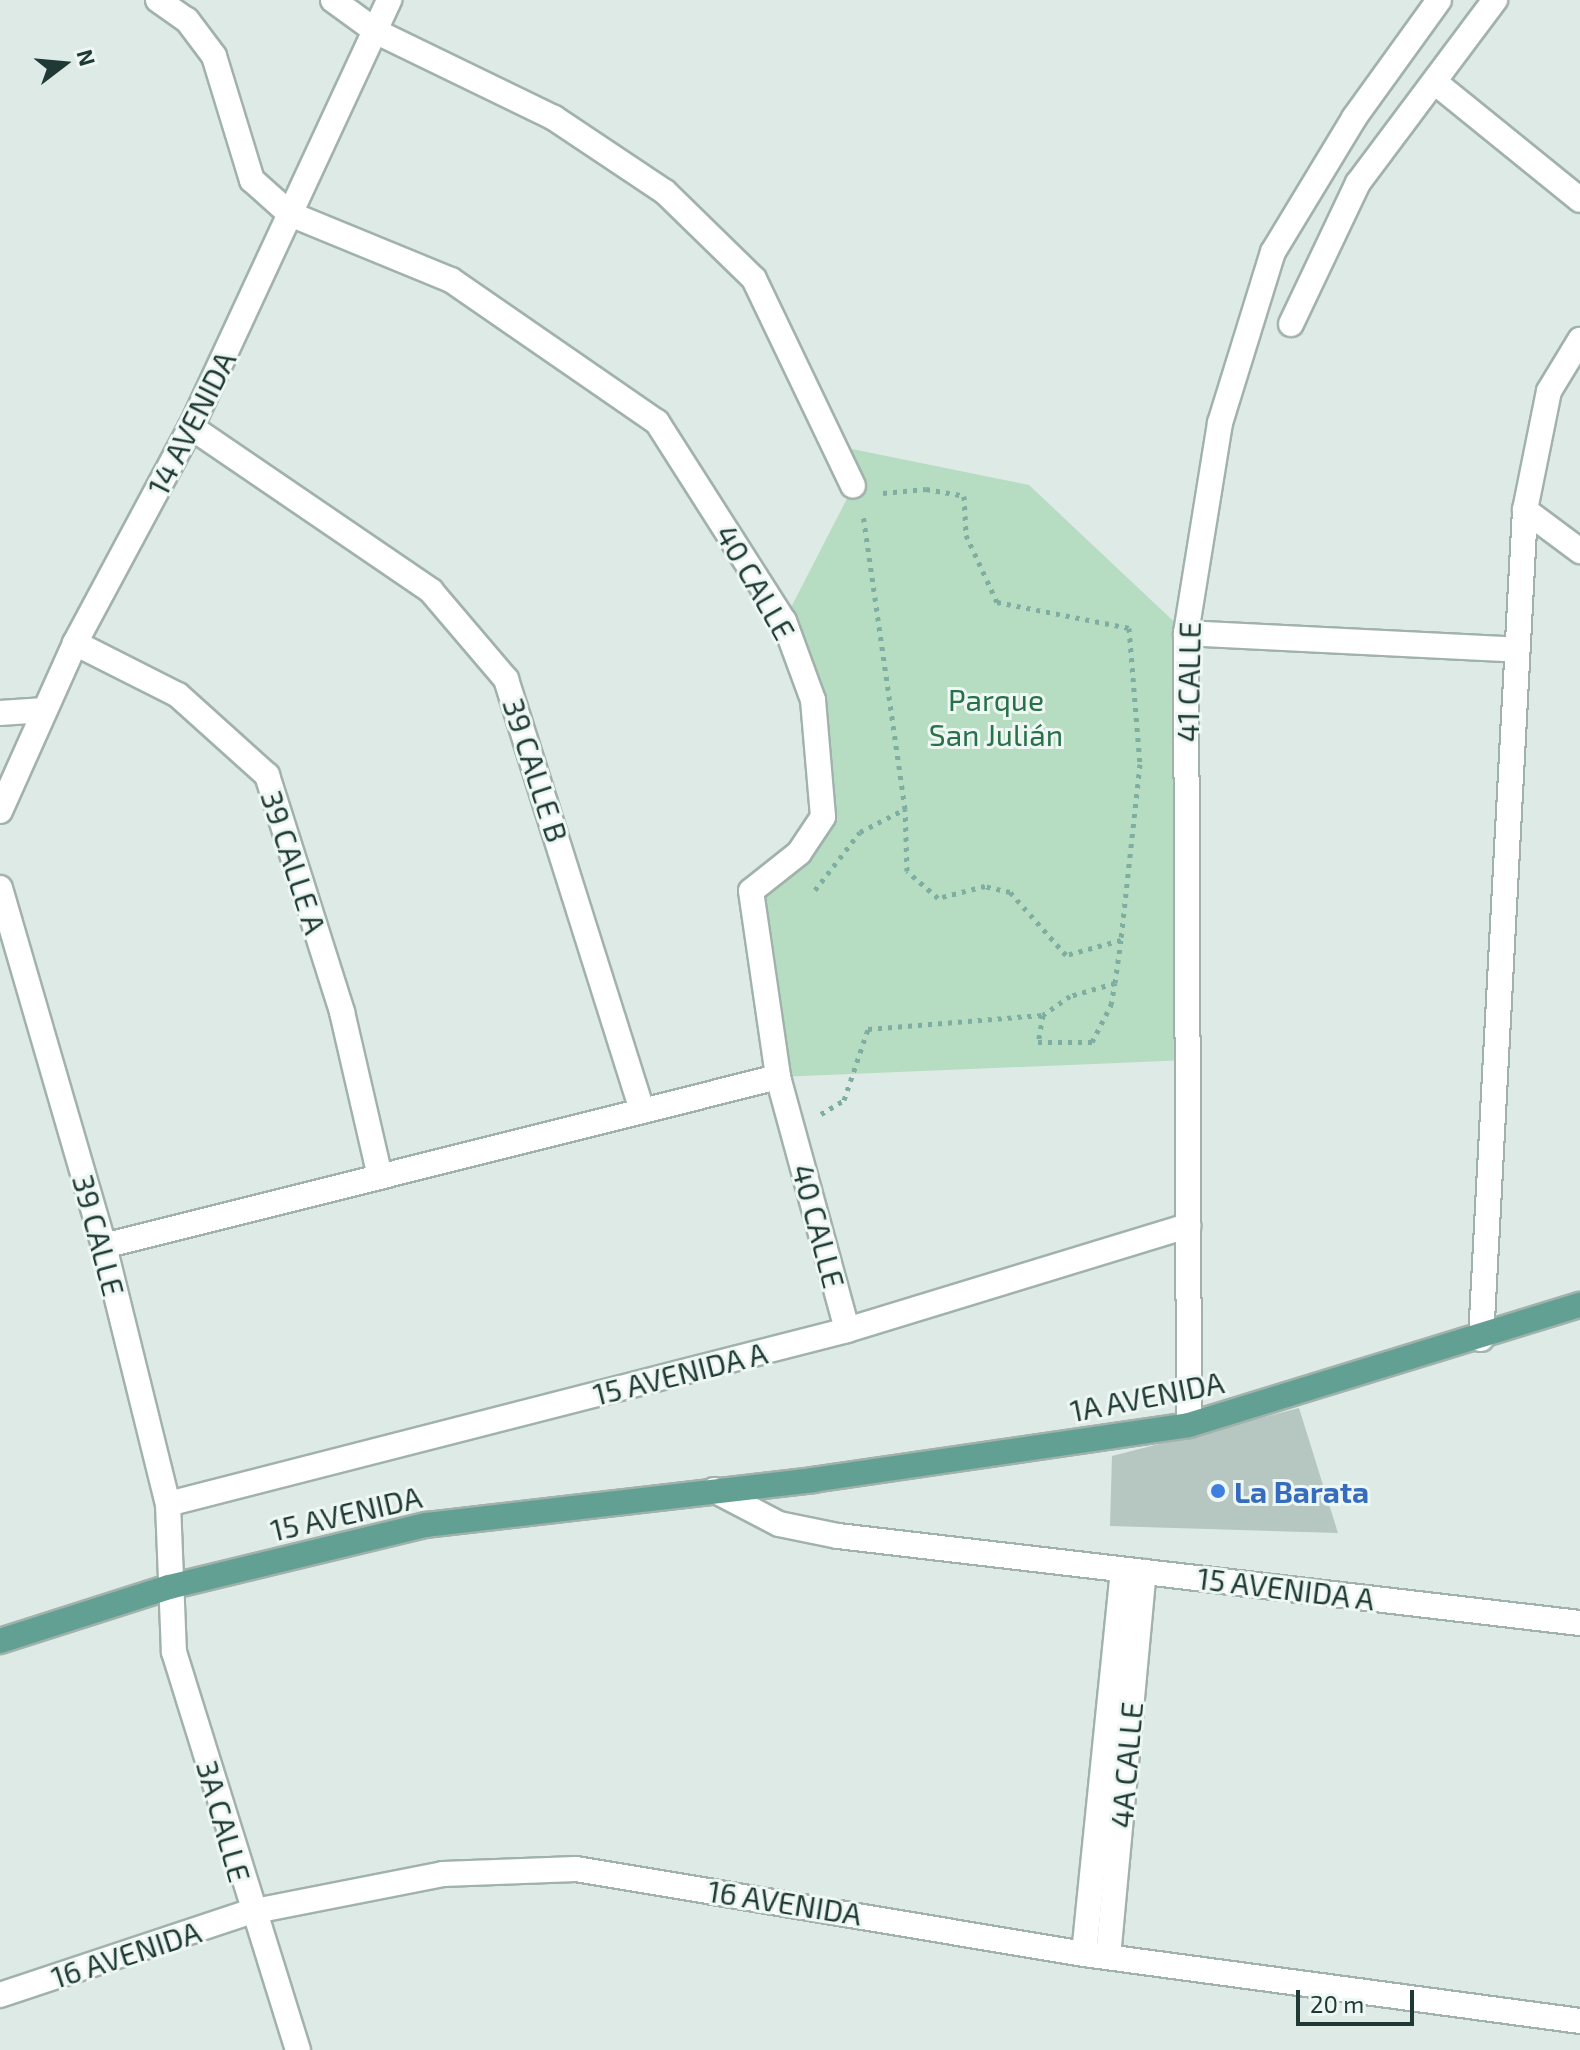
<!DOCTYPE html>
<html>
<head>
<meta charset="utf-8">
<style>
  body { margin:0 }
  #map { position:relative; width:1580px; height:2050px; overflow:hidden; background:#deeae5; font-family:"Exo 2",sans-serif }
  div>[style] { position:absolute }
  .green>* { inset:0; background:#b6dcc2 }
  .building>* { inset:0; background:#b6c7c1 }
  .path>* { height:5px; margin-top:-2.5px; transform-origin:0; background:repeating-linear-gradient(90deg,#7eaea1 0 4px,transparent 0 10px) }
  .roads { filter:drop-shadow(2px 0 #a1b2ac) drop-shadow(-2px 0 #a1b2ac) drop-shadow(0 2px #a1b2ac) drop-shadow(0 -2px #a1b2ac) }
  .minor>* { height:24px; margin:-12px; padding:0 12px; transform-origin:12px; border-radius:12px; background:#fff }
  .tertiary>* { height:24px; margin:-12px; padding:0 12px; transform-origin:12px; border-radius:12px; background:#fff }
  .primary>* { height:24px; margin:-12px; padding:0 12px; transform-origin:12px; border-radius:12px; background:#62a093 }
  .dots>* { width:22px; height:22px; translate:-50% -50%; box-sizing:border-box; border:4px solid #eef7f3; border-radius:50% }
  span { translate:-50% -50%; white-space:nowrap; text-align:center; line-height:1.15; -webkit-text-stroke:6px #eef7f3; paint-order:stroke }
  .street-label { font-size:30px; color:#1f3a34 }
  .park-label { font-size:30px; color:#297149 }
  .shop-label { font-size:30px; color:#366cbe; font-weight:700 }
  .left { translate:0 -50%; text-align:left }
  .north { position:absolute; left:24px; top:24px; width:80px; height:80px; -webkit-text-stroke:6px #eef7f3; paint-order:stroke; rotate:74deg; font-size:22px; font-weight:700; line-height:32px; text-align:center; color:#1f3a34 }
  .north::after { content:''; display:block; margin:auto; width:28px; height:36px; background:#1f3a34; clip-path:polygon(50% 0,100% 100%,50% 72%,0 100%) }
  .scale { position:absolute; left:1296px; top:1990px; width:118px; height:36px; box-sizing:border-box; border:4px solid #1f3a34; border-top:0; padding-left:10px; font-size:24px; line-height:28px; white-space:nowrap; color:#1f3a34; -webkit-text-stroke:6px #eef7f3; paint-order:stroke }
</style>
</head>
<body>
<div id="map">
  <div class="green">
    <div style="clip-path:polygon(847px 448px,1029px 485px,1186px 633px,1188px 1060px,778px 1077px,751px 891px,823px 817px,784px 621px,853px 487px)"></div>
  </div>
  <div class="building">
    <div style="clip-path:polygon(1299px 1408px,1338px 1533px,1110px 1526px,1112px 1456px)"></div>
  </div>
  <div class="path">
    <div style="left:883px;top:493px;width:43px;rotate:-5.3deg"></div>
    <div style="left:926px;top:489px;width:39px;rotate:10deg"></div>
    <div style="left:964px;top:496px;width:39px;rotate:87deg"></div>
    <div style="left:966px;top:535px;width:74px;rotate:65.2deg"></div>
    <div style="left:997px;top:602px;width:135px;rotate:11.1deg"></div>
    <div style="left:1129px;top:628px;width:136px;rotate:85.4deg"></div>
    <div style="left:1140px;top:764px;width:177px;rotate:96.2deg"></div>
    <div style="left:1121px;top:940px;width:57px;rotate:164.7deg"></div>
    <div style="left:1066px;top:955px;width:84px;rotate:-131.6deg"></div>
    <div style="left:1010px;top:892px;width:26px;rotate:-167deg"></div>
    <div style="left:985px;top:886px;width:49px;rotate:165.7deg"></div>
    <div style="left:938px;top:898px;width:41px;rotate:-138.9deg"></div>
    <div style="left:907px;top:871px;width:62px;rotate:-91.8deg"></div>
    <div style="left:815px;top:890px;width:73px;rotate:-52.2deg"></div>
    <div style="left:860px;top:832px;width:51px;rotate:-27.1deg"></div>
    <div style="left:905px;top:809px;width:299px;rotate:-98.1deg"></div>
    <div style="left:1115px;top:983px;width:47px;rotate:163.9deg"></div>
    <div style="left:1070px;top:996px;width:33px;rotate:145deg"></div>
    <div style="left:1043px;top:1015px;width:27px;rotate:100deg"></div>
    <div style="left:1038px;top:1042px;width:54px"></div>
    <div style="left:1092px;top:1042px;width:42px;rotate:-62.8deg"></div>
    <div style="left:1111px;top:1005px;width:22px;rotate:-80deg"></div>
    <div style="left:1115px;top:983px;width:43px;rotate:-82.1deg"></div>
    <div style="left:821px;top:1114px;width:27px;rotate:-31deg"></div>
    <div style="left:844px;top:1100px;width:75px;rotate:-71.3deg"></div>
    <div style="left:868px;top:1029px;width:176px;rotate:-4.6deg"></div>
  </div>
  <div class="roads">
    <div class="minor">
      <div style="left:158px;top:0;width:35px;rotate:35deg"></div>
      <div style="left:187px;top:20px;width:45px;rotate:53.1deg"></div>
      <div style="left:214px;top:56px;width:130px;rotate:73deg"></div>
      <div style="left:252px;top:180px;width:51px;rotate:41.8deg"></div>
      <div style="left:290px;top:214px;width:174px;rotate:22.3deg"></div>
      <div style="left:451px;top:280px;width:250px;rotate:34.6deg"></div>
      <div style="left:657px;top:422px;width:236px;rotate:57.5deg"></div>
      <div style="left:784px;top:621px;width:84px;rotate:69.8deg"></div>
      <div style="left:813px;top:700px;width:117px;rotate:85.1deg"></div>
      <div style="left:823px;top:817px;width:43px;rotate:123.7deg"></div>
      <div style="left:799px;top:853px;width:61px;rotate:141.6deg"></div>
      <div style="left:751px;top:891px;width:188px;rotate:81.7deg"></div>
      <div style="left:778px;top:1077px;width:262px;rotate:74.7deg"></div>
      <div style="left:333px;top:0;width:54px;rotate:36deg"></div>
      <div style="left:377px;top:32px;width:197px;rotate:25.9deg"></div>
      <div style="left:554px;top:118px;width:133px;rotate:33.7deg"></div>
      <div style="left:665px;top:192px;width:124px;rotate:44.3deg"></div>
      <div style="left:754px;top:279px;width:229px;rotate:64.4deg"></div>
      <div style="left:1437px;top:84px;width:184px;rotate:39deg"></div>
      <div style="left:1291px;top:324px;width:156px;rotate:-64.6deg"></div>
      <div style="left:1358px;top:183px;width:229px;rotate:-53.2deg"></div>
      <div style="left:191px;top:427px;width:291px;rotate:34.3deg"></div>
      <div style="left:431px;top:591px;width:116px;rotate:49.6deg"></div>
      <div style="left:506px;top:679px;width:453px;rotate:72.5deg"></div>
      <div style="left:1525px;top:510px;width:69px;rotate:36.7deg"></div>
      <div style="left:1186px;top:633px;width:331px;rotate:2.9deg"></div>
      <div style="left:75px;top:643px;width:115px;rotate:26.8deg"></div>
      <div style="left:178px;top:695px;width:120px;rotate:42deg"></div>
      <div style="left:267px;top:775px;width:249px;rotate:72.4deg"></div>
      <div style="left:342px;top:1012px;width:169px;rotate:77deg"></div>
      <div style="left:0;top:713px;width:45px;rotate:-3.8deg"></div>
      <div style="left:0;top:811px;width:184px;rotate:-65.9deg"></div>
      <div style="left:75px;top:643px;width:245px;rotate:-61.8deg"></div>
      <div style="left:191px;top:427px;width:471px;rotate:-65.1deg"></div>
      <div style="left:0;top:888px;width:373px;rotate:73.8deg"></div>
      <div style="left:104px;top:1246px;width:266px;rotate:76.1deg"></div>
      <div style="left:168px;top:1504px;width:148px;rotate:87.7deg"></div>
      <div style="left:174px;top:1652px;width:417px;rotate:72.7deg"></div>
      <div style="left:104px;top:1246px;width:695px;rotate:-14.08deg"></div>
      <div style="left:1481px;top:1339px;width:830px;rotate:-86.96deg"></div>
      <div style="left:1525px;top:510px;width:121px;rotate:-78.6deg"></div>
      <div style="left:1549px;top:391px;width:60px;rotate:-58.7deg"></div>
      <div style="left:1189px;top:1425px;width:792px;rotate:-90.22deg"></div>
      <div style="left:1186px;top:633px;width:213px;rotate:-80.8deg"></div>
      <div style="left:1220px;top:423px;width:179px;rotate:-72.8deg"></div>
      <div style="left:1273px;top:252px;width:157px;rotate:-58.8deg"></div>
      <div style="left:1354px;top:118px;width:145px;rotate:-54.2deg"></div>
      <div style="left:168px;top:1504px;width:701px;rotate:-14.37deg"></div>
      <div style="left:847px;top:1330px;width:357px;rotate:-17deg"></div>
      <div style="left:1084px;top:1954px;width:385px;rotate:-84.2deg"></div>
      <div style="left:1108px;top:1957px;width:387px;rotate:-84.7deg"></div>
      <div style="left:0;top:1995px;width:263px;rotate:-18.4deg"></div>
      <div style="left:250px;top:1912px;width:197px;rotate:-11.1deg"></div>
      <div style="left:443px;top:1874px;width:133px;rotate:-2.2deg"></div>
      <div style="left:576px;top:1869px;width:515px;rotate:9.5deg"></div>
      <div style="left:1084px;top:1954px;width:501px;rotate:7.69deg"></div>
    </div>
    <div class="tertiary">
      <div style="left:714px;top:1490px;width:73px;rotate:27.6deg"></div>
      <div style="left:779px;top:1524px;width:60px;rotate:11.5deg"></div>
      <div style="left:838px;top:1536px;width:747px;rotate:6.69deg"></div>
    </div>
    <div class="primary">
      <div style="left:0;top:1641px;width:177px;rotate:-17.7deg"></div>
      <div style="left:169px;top:1587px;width:264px;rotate:-13.6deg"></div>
      <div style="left:426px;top:1525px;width:390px;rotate:-6.6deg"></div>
      <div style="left:813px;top:1480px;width:380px;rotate:-8.3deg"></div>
      <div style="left:1189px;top:1425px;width:409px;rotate:-17.1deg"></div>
    </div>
  </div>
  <div class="dots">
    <div style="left:1218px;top:1491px;background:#3f7fe0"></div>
  </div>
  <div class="street-label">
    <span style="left:191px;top:423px;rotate:-63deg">14 AVENIDA</span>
    <span style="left:756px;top:582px;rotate:60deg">40 CALLE</span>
    <span style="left:1188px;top:682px;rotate:-89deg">41 CALLE</span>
    <span style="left:536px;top:770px;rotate:72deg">39 CALLE B</span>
    <span style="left:294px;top:862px;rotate:72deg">39 CALLE A</span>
    <span style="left:819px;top:1226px;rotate:75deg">40 CALLE</span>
    <span style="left:99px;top:1235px;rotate:75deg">39 CALLE</span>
    <span style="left:680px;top:1373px;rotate:-14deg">15 AVENIDA A</span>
    <span style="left:1147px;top:1396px;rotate:-11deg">1A AVENIDA</span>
    <span style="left:346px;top:1513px;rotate:-13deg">15 AVENIDA</span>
    <span style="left:1286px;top:1588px;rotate:7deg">15 AVENIDA A</span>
    <span style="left:1126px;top:1765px;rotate:-85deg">4A CALLE</span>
    <span style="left:224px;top:1821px;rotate:74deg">3A CALLE</span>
    <span style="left:785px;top:1902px;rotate:9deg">16 AVENIDA</span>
    <span style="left:126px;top:1954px;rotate:-18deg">16 AVENIDA</span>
  </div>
  <div class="park-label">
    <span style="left:996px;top:716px">Parque<br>San Julián</span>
  </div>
  <div class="shop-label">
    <span class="left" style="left:1234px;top:1491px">La Barata</span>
  </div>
  <div class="north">N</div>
  <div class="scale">20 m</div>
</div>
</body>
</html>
